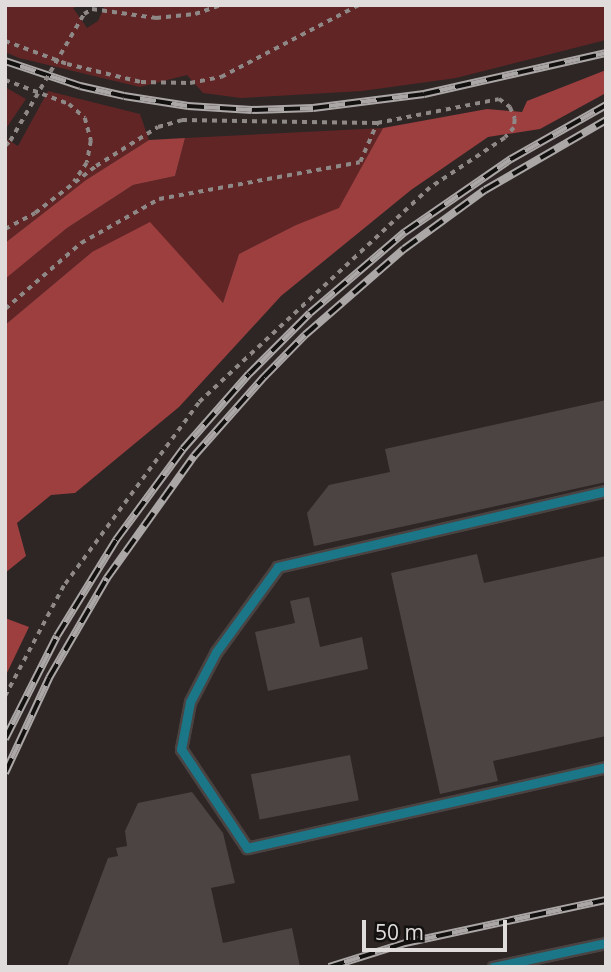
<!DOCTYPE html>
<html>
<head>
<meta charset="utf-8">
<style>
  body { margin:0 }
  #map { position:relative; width:611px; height:972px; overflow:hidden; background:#2d2625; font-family:"Open Sans",sans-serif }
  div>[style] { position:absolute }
  .green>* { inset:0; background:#622525 }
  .forest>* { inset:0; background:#9d3e3f }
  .building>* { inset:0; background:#4c4443; transform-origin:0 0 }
  .path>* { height:3.5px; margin-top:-1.75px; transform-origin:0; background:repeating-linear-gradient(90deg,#8e8887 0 5px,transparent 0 10px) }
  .roads { filter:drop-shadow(2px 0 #4a4342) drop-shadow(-2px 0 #4a4342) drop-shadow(0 2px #4a4342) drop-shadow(0 -2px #4a4342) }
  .lane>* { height:9px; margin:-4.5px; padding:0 4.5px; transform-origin:4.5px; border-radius:4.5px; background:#1b7687 }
  .rail>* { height:8px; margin-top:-4px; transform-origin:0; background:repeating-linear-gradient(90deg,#131010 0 16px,#aca7a7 0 32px); box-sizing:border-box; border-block:2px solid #aca7a7 }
  .path-bridge>* { height:3.5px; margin-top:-1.75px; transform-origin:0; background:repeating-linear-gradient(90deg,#8e8887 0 5px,transparent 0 10px) }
  span { translate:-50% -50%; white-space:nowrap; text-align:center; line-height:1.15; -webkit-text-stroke:5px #131010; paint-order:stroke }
  .frame { position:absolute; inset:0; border:7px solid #e1dcdc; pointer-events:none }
  .scale { position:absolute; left:362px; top:920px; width:145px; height:32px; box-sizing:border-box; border:4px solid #e1dcdc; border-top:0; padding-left:9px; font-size:21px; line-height:24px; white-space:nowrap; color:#e1dcdc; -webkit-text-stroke:5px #131010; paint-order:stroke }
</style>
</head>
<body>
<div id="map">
  <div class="green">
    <div style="clip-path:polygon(5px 5px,83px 5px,73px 8px,87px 28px,98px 21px,105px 5px,606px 5px,606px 40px,456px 78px,362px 91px,241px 98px,203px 93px,187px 75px,140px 87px,19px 58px,5px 52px)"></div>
    <div style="clip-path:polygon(5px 87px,26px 99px,5px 130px)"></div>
    <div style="clip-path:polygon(48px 91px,140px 114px,149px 140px,86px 180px,5px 243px,5px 138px,18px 146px)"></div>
    <div style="clip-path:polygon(383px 128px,339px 209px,296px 225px,239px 254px,223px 303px,92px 252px,5px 325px,6px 278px,67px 228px,133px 185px,175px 176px,185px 138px)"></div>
  </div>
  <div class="forest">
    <div style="clip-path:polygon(606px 70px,606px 93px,540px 129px,488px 137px,411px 190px,281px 296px,179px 407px,75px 493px,51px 495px,17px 523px,26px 556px,5px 573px,5px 325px,92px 252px,150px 222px,223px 303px,239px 254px,296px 225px,339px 208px,383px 128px,487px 109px,522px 112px,527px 101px)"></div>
    <div style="clip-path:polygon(185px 138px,175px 176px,133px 185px,67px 228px,5px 279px,5px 243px,86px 180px,149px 140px)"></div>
    <div style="clip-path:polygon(5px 618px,29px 627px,5px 677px)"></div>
  </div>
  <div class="building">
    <div style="clip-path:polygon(606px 400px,606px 482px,314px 546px,307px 513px,329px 485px,390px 472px,385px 449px)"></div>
    <div style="clip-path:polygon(477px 554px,484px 583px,606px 556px,606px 736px,493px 761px,498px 781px,440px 794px,391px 573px)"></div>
    <div style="clip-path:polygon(309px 597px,320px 647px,362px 637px,368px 669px,268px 691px,255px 632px,295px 623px,290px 601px)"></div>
    <div style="left:350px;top:755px;width:46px;height:101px;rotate:79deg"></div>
    <div style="clip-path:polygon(192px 792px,223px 833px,235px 883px,211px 888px,223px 943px,292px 928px,300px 967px,67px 967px,108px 858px,118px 856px,116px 848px,127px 846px,125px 831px,138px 803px)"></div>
  </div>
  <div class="path">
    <div style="left:84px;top:14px;width:9px;rotate:-32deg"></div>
    <div style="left:92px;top:9px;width:65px;rotate:8deg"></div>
    <div style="left:156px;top:18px;width:39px;rotate:-6deg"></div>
    <div style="left:195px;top:14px;width:28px;rotate:-19deg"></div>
    <div style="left:5px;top:41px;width:66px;rotate:20.4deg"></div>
    <div style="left:67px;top:64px;width:76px;rotate:13.7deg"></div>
    <div style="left:141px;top:82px;width:49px;rotate:1.2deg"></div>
    <div style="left:190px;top:83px;width:32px;rotate:-11deg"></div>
    <div style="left:221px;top:77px;width:156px;rotate:-27.6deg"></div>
    <div style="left:5px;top:80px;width:68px;rotate:20.6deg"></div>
    <div style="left:69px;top:104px;width:21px;rotate:41deg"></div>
    <div style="left:85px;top:118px;width:24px;rotate:75deg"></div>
    <div style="left:91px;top:141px;width:22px;rotate:100deg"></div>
    <div style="left:87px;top:163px;width:23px;rotate:124deg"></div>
    <div style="left:5px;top:146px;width:7px;rotate:-45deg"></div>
    <div style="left:5px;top:229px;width:34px;rotate:-28deg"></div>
    <div style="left:35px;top:213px;width:77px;rotate:-37.6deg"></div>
    <div style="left:96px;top:166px;width:73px;rotate:-32.2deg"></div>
    <div style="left:158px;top:127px;width:25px;rotate:-16deg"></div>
    <div style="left:182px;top:120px;width:195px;rotate:0.9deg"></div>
    <div style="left:377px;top:123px;width:124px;rotate:-11.1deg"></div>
    <div style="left:499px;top:99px;width:14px;rotate:36deg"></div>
    <div style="left:510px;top:107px;width:13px;rotate:67deg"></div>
    <div style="left:515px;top:119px;width:9px;rotate:96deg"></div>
    <div style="left:514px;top:128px;width:13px;rotate:132deg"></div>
    <div style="left:505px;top:138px;width:90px;rotate:146.3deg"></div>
    <div style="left:430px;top:188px;width:316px;rotate:137.1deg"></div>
    <div style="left:199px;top:403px;width:227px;rotate:126.4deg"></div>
    <div style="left:64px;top:586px;width:126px;rotate:118deg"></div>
    <div style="left:5px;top:309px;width:101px;rotate:-41deg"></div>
    <div style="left:81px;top:243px;width:90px;rotate:-29.4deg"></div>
    <div style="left:159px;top:199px;width:204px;rotate:-10.4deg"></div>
    <div style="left:360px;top:162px;width:43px;rotate:-66.4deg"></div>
  </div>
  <div class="roads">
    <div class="lane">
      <div style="left:606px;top:491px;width:337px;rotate:167deg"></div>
      <div style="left:278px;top:567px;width:105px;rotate:126.1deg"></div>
      <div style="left:216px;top:652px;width:56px;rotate:117.5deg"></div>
      <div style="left:190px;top:702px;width:48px;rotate:100.8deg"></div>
      <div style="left:181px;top:749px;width:119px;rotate:56.3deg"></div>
      <div style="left:247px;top:848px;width:368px;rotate:-12.7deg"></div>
      <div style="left:493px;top:967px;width:116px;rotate:-12deg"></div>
    </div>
  </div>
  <div class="rail">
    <div style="left:5px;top:61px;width:79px;rotate:18.4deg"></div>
    <div style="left:80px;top:86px;width:45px;rotate:12.8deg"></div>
    <div style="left:124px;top:96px;width:65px;rotate:8.9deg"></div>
    <div style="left:188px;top:106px;width:64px;rotate:3.6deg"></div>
    <div style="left:252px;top:110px;width:61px;rotate:-1.9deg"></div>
    <div style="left:313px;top:108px;width:112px;rotate:-7.2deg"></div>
    <div style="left:424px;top:94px;width:187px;rotate:-12.7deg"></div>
    <div style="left:5px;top:739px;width:115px;rotate:-63.2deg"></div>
    <div style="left:57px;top:636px;width:113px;rotate:-58.4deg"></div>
    <div style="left:116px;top:540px;width:113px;rotate:-53.6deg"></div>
    <div style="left:183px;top:449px;width:100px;rotate:-48.7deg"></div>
    <div style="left:249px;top:374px;width:86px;rotate:-45deg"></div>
    <div style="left:310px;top:313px;width:125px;rotate:-40.5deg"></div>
    <div style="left:405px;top:232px;width:129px;rotate:-34.6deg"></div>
    <div style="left:511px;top:159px;width:109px;rotate:-29.6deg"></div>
    <div style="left:5px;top:773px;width:105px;rotate:-65.1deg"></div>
    <div style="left:49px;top:678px;width:116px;rotate:-59.9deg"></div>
    <div style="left:107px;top:578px;width:150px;rotate:-54.5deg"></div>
    <div style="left:194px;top:456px;width:106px;rotate:-48.5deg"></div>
    <div style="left:264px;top:377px;width:59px;rotate:-45.7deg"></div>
    <div style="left:305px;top:335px;width:131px;rotate:-41deg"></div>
    <div style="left:404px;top:249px;width:100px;rotate:-36.1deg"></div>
    <div style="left:485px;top:190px;width:140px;rotate:-30deg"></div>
    <div style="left:329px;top:967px;width:80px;rotate:-17.5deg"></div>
    <div style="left:405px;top:943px;width:206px;rotate:-12.1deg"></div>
  </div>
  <div class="path-bridge">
    <div style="left:10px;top:141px;width:147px;rotate:-59.8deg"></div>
  </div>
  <div class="frame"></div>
  <div class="scale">50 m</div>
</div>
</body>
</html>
